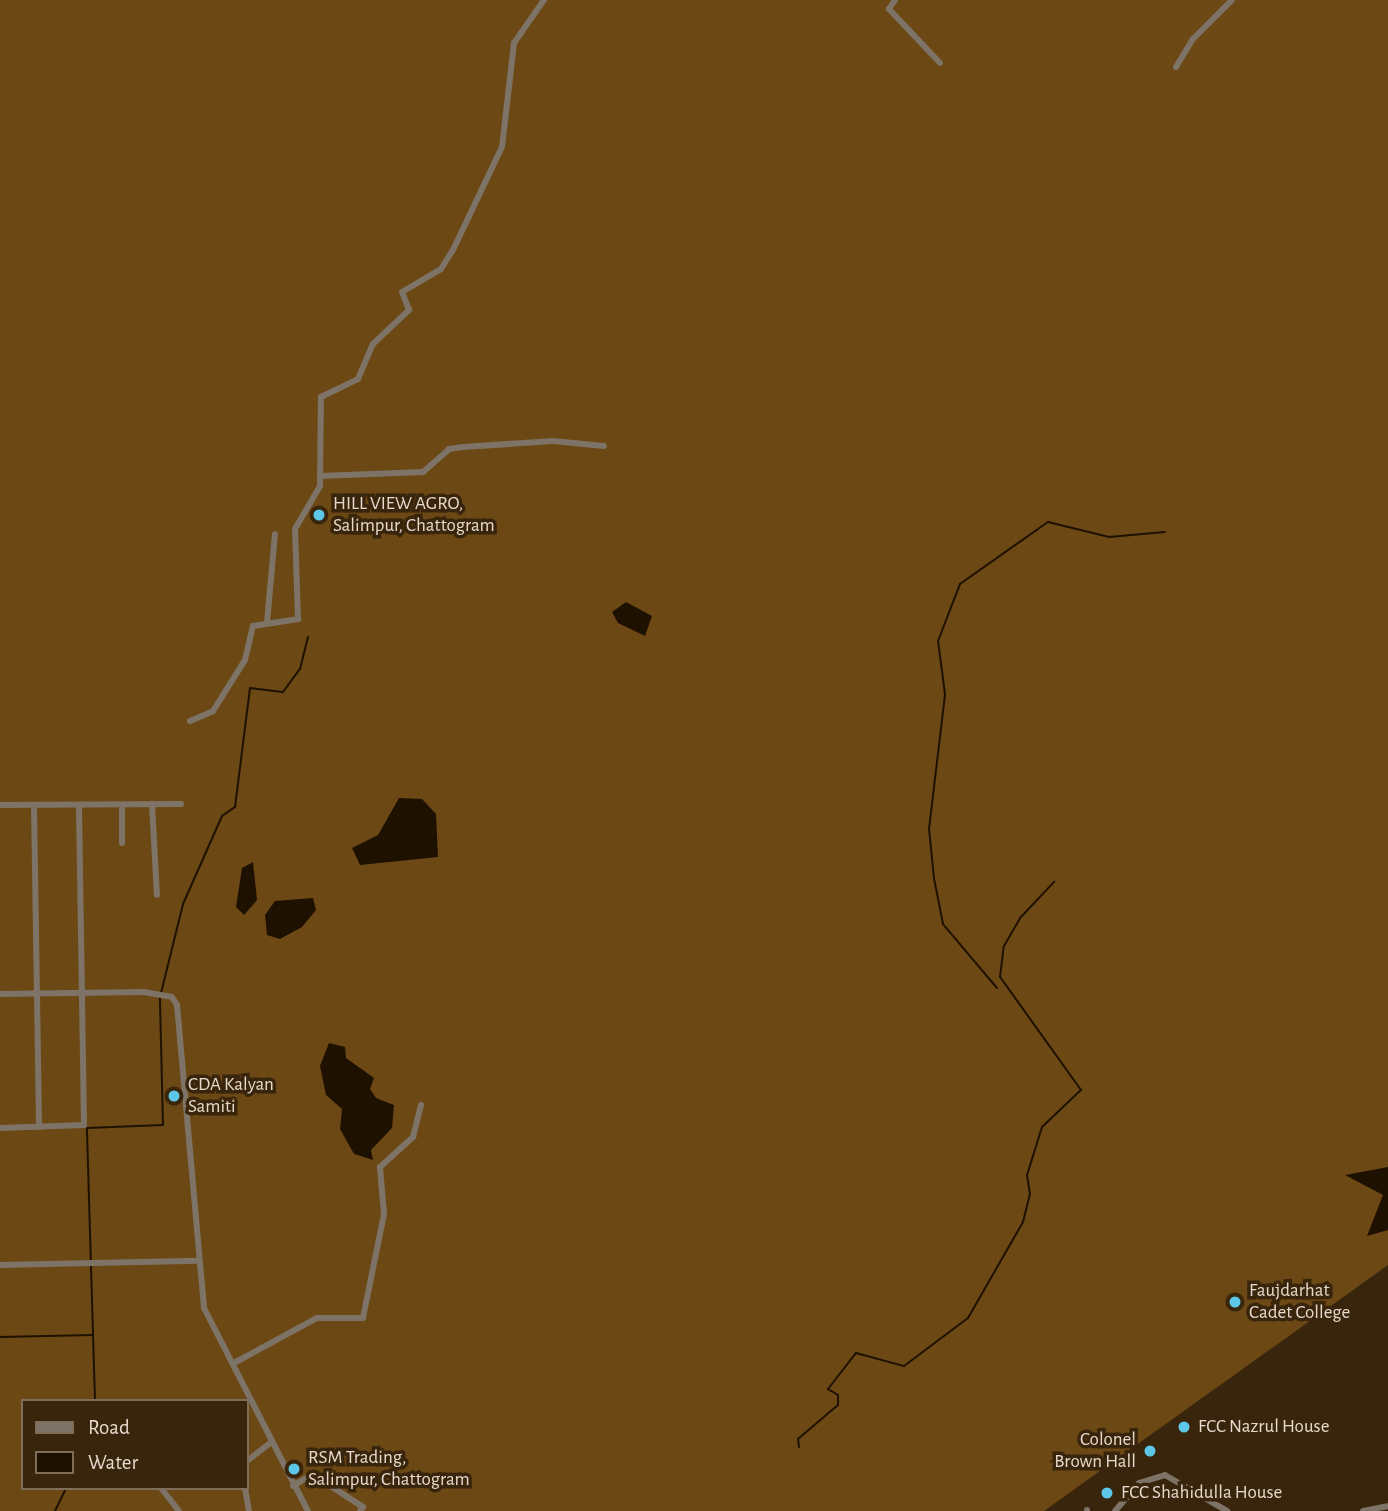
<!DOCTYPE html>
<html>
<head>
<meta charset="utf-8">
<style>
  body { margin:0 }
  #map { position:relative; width:1388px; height:1511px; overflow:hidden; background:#38250c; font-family:"Alegreya Sans",sans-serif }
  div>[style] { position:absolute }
  .forest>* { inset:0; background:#6c4815 }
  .water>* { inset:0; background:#1f1100 }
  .stream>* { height:2px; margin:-1px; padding:0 1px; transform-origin:1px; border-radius:1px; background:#1f1100 }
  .minor>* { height:6px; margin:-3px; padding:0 3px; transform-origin:3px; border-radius:3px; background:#7d7367 }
  .dots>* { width:19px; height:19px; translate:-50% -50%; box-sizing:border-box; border:4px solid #38250c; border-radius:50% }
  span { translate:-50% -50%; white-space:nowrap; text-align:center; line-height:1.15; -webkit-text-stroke:7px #38250c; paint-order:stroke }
  .poi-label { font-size:19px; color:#e6d9cb }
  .left { translate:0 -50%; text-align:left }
  .right { translate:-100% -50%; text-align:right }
  .legend { position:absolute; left:21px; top:1399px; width:228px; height:91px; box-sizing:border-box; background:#38250c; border:2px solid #7e6d58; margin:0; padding:9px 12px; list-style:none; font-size:21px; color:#e6d9cb }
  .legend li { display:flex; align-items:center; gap:14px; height:35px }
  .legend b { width:35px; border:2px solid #7e6d58 }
</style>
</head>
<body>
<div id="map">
  <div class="forest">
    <div style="clip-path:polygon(evenodd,0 0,1388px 0,1388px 1265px,1044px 1511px,0 1511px,0 0,23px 1401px,247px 1401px,247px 1488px,23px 1488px,23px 1401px)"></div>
  </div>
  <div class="water">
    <div style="clip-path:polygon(626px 602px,652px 616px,645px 636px,618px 623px,612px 612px)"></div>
    <div style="clip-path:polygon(399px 798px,422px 799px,436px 814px,438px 857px,360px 865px,352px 848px,378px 835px)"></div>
    <div style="clip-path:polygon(253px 862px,257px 900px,244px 915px,236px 907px,242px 868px)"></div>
    <div style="clip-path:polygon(313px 898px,316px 910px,302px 927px,280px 939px,267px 935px,265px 915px,275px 901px)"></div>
    <div style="clip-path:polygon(329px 1043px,345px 1047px,346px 1058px,374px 1078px,370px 1089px,376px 1098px,394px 1105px,392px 1128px,371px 1150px,373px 1160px,354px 1154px,340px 1129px,342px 1109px,326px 1095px,320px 1066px)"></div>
    <div style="clip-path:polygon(1388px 1167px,1388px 1230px,1367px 1236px,1383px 1195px,1345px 1175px)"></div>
  </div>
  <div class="stream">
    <div style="left:997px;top:988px;width:84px;rotate:-130.2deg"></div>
    <div style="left:943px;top:924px;width:47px;rotate:-101.1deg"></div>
    <div style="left:934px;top:878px;width:49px;rotate:-95.8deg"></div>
    <div style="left:929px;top:829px;width:136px;rotate:-83.2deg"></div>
    <div style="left:945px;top:694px;width:53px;rotate:-97.5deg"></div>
    <div style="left:938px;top:641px;width:61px;rotate:-68.9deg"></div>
    <div style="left:960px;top:584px;width:108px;rotate:-35.2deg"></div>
    <div style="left:1048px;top:522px;width:63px;rotate:13.8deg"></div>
    <div style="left:1109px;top:537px;width:56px;rotate:-5.1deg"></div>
    <div style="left:161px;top:993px;width:92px;rotate:-76.1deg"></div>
    <div style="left:183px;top:904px;width:96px;rotate:-66.1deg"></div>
    <div style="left:222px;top:816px;width:16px;rotate:-35deg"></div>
    <div style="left:235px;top:807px;width:120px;rotate:-82.8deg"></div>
    <div style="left:250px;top:688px;width:33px;rotate:7deg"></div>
    <div style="left:283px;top:692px;width:29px;rotate:-54deg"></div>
    <div style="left:300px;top:669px;width:33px;rotate:-76deg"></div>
    <div style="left:0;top:1337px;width:93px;rotate:-1.2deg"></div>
    <div style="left:95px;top:1401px;width:273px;rotate:-91.7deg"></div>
    <div style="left:87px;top:1128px;width:76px;rotate:-2.3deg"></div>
    <div style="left:163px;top:1125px;width:127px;rotate:-91.4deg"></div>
    <div style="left:799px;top:1447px;width:8px;rotate:-97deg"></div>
    <div style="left:798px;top:1439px;width:52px;rotate:-40.4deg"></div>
    <div style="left:838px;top:1405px;width:10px;rotate:-90deg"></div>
    <div style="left:838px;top:1395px;width:12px;rotate:-149deg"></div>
    <div style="left:828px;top:1389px;width:46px;rotate:-52.1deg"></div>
    <div style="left:856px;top:1353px;width:50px;rotate:15.2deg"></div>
    <div style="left:904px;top:1366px;width:80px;rotate:-36.9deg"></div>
    <div style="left:968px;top:1318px;width:111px;rotate:-60.2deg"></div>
    <div style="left:1023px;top:1222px;width:29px;rotate:-76deg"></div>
    <div style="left:1030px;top:1194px;width:19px;rotate:-99deg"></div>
    <div style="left:1027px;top:1175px;width:50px;rotate:-72.6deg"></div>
    <div style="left:1042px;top:1127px;width:54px;rotate:-43.5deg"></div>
    <div style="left:1081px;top:1090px;width:139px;rotate:-125.6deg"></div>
    <div style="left:1000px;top:977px;width:31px;rotate:-83deg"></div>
    <div style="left:1004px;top:946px;width:32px;rotate:-60deg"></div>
    <div style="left:1020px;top:918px;width:50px;rotate:-46.6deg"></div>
    <div style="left:55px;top:1511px;width:25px;rotate:-64deg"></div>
  </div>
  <div class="minor">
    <div style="left:895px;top:0;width:11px;rotate:124deg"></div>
    <div style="left:889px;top:9px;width:74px;rotate:46.6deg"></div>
    <div style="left:1176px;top:67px;width:33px;rotate:-59deg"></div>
    <div style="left:1193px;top:39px;width:55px;rotate:-45deg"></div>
    <div style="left:320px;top:476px;width:103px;rotate:-2.2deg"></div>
    <div style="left:423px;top:472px;width:35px;rotate:-41deg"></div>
    <div style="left:449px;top:449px;width:14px;rotate:-8deg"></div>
    <div style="left:463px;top:447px;width:90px;rotate:-3.8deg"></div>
    <div style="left:553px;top:441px;width:51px;rotate:5.6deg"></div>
    <div style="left:267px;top:623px;width:89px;rotate:-84.9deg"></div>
    <div style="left:190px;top:721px;width:25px;rotate:-23deg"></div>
    <div style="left:213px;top:711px;width:60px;rotate:-57.9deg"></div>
    <div style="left:245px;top:660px;width:35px;rotate:-77deg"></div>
    <div style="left:253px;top:626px;width:46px;rotate:-8.8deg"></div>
    <div style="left:298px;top:619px;width:90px;rotate:-91.9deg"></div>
    <div style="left:295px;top:529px;width:50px;rotate:-59.8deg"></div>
    <div style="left:320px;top:486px;width:89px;rotate:-89.4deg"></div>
    <div style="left:321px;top:397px;width:41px;rotate:-25.9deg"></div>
    <div style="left:358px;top:379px;width:38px;rotate:-67deg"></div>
    <div style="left:373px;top:344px;width:50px;rotate:-43.4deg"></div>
    <div style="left:409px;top:310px;width:19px;rotate:-111deg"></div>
    <div style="left:402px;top:292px;width:45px;rotate:-30.5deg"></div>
    <div style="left:441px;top:269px;width:22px;rotate:-58deg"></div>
    <div style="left:453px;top:250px;width:114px;rotate:-64.6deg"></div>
    <div style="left:502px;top:147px;width:105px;rotate:-83.4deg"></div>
    <div style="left:514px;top:43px;width:52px;rotate:-55.1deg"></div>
    <div style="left:152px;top:804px;width:91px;rotate:86.9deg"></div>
    <div style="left:0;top:805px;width:181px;rotate:-0.3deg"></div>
    <div style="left:34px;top:805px;width:322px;rotate:89.1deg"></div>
    <div style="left:122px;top:843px;width:38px;rotate:-90deg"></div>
    <div style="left:0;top:994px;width:144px;rotate:-0.8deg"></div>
    <div style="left:144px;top:992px;width:28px;rotate:10deg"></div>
    <div style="left:172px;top:997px;width:9px;rotate:58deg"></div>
    <div style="left:177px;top:1005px;width:304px;rotate:84.9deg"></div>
    <div style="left:204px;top:1308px;width:228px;rotate:62.9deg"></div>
    <div style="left:0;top:1128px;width:84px;rotate:-2deg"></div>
    <div style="left:84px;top:1125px;width:320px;rotate:-90.9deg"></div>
    <div style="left:0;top:1265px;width:199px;rotate:-1.2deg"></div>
    <div style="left:234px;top:1363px;width:94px;rotate:-28.5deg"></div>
    <div style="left:317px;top:1318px;width:46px"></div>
    <div style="left:363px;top:1318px;width:106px;rotate:-78.6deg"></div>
    <div style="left:384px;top:1214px;width:47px;rotate:-94.9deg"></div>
    <div style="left:380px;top:1167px;width:45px;rotate:-42.3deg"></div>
    <div style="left:413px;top:1137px;width:33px;rotate:-76deg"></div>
    <div style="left:247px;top:1461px;width:28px;rotate:-38deg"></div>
    <div style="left:293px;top:1486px;width:22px;rotate:-32deg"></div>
    <div style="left:312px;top:1474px;width:61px;rotate:32.9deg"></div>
    <div style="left:363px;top:1507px;width:5px;rotate:127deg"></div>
    <div style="left:161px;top:1488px;width:29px;rotate:52deg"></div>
    <div style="left:245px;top:1488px;width:23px;rotate:80deg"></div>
    <div style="left:1087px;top:1510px;width:1px;rotate:90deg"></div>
    <div style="left:1115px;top:1511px;width:37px;rotate:-49deg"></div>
    <div style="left:1139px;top:1483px;width:27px;rotate:-17deg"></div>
    <div style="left:1165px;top:1475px;width:72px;rotate:30.1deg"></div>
    <div style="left:1363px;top:1511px;width:25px;rotate:-11deg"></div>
  </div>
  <div class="dots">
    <div style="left:319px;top:515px;background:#5dc7e8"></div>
    <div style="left:174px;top:1096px;background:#5dc7e8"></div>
    <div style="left:1235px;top:1302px;background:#5dc7e8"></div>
    <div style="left:1184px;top:1427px;background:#5dc7e8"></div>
    <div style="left:1150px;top:1451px;background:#5dc7e8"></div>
    <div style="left:294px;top:1469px;background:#5dc7e8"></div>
    <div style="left:1107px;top:1493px;background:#5dc7e8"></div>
  </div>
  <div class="poi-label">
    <span class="left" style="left:333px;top:515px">HILL VIEW AGRO,<br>Salimpur, Chattogram</span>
    <span class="left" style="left:188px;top:1096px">CDA Kalyan<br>Samiti</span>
    <span class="left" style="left:1249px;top:1302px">Faujdarhat<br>Cadet College</span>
    <span class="left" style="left:1198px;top:1427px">FCC Nazrul House</span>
    <span class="right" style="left:1136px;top:1451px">Colonel<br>Brown Hall</span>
    <span class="left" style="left:308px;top:1469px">RSM Trading,<br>Salimpur, Chattogram</span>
    <span class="left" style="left:1121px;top:1493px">FCC Shahidulla House</span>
  </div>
  <ul class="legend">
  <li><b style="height:9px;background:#7d7367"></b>Road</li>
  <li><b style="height:19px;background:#1f1100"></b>Water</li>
  </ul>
</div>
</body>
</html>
